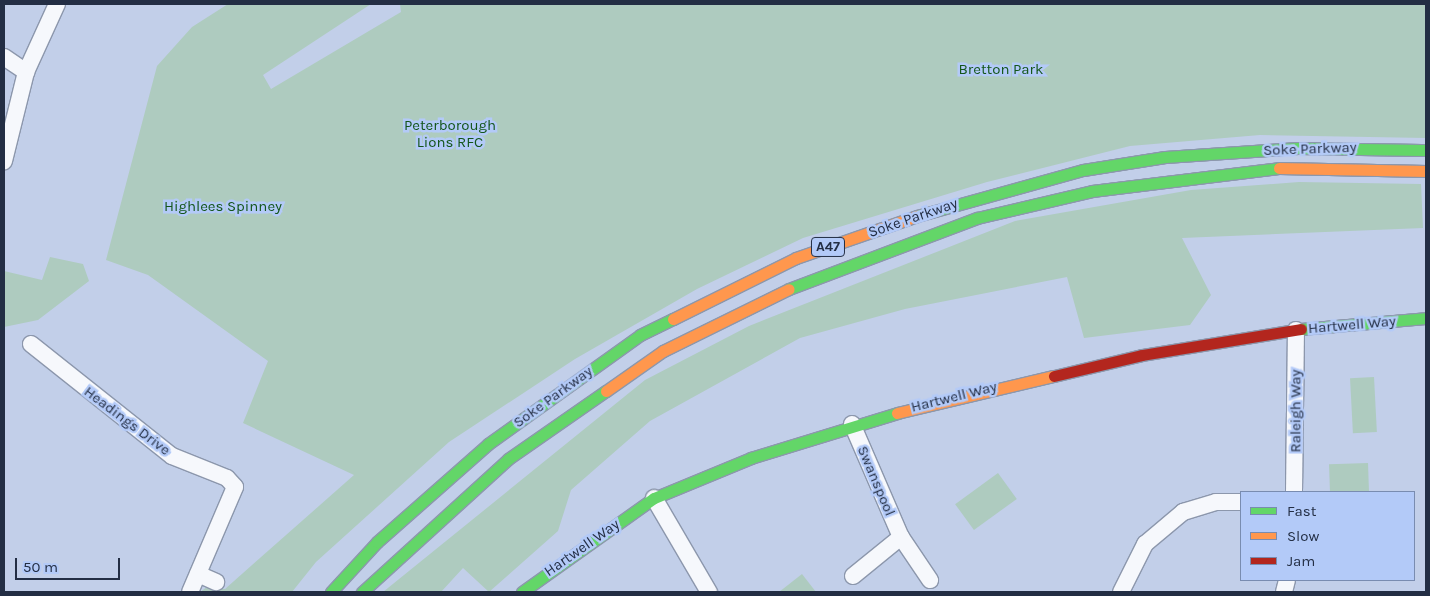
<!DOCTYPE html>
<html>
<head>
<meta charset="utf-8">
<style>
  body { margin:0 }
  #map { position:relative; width:1430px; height:596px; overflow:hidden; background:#c2cfe9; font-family:Karla,sans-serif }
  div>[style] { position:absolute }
  .green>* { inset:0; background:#aecbbf; transform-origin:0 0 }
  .roads { filter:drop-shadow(1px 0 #8c97ac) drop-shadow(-1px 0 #8c97ac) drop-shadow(0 1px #8c97ac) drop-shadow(0 -1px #8c97ac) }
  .street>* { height:16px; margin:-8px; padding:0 8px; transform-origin:8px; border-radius:8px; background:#f6f8fc }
  .fast>* { height:11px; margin:-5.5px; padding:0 5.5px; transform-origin:5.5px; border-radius:5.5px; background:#63d668 }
  .slow>* { height:11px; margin:-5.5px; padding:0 5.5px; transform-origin:5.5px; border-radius:5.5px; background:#ff974d }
  .jam>* { height:11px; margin:-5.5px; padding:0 5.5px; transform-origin:5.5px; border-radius:5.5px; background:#b3261e }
  span { translate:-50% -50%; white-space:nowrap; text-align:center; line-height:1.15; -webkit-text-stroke:5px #b3caf8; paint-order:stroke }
  .shield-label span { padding:1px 4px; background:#b3caf8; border:1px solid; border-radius:4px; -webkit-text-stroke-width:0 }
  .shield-label { font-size:14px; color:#232e44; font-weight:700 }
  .park-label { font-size:15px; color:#135519 }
  .street-label { font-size:15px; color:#232e44 }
  .frame { position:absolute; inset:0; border:5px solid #232e44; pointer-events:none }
  .legend { position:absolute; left:1240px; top:491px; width:175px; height:90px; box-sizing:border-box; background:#b3caf8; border:1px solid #798cb0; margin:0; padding:6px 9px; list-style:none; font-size:15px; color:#232e44 }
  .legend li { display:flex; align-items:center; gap:10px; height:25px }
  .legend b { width:25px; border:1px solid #798cb0 }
  .scale { position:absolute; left:15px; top:558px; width:105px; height:22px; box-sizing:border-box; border:2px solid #232e44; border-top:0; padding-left:6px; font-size:15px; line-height:18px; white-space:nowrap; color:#232e44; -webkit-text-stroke:4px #b3caf8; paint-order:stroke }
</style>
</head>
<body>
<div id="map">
  <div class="green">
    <div style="clip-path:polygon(228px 4px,371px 4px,263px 75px,271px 89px,401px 12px,400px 4px,1426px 4px,1426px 138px,1260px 135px,1130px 146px,987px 182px,803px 238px,697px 289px,575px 359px,449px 442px,316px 562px,292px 592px,200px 592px,207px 587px,225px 589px,354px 475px,243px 423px,268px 361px,148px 275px,106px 260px,157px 66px,192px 27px)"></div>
    <div style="clip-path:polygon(1299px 182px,1421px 184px,1423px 228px,1182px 238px,1211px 295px,1190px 325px,1084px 338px,1067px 277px,905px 309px,800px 338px,650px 421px,571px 490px,558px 531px,489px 592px,463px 568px,441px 592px,383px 592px,645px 380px,749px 326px,1015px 221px,1191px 190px)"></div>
    <div style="clip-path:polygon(50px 257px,83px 264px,89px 281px,38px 320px,4px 327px,4px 271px,42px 280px)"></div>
    <div style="left:1374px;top:377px;width:55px;height:24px;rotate:87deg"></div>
    <div style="left:1368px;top:463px;width:29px;height:39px;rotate:88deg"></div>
    <div style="left:998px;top:473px;width:32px;height:53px;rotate:54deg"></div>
    <div style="clip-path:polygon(802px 574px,816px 592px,779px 592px)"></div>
  </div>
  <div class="roads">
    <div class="street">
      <div style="left:4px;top:57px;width:27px;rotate:34deg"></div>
      <div style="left:26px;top:72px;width:92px;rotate:103.9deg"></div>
      <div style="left:26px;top:72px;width:75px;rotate:-65.5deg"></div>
      <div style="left:31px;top:344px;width:180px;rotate:38.5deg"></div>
      <div style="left:172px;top:456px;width:59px;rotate:21.8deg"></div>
      <div style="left:227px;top:478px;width:12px;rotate:48deg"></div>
      <div style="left:235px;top:487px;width:114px;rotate:113.2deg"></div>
      <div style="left:852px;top:424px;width:123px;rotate:66.6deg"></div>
      <div style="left:901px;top:537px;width:52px;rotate:56deg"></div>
      <div style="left:1294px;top:492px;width:162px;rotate:-89.3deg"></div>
      <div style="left:654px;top:498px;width:109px;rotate:59.7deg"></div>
      <div style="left:198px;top:574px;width:20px;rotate:24deg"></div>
      <div style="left:853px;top:576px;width:62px;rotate:-39.1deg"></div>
      <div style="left:1121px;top:592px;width:54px;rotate:-63.4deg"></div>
      <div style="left:1145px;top:544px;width:50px;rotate:-40.1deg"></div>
      <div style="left:1183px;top:512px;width:34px;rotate:-17deg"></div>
      <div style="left:1216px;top:502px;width:25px"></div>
      <div style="left:1284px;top:592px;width:12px;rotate:-76deg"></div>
    </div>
    <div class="fast">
      <div style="left:917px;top:216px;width:172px;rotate:-15.5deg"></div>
      <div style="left:1083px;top:170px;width:83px;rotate:-9deg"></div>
      <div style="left:1165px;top:157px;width:133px;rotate:-3.9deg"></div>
      <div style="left:1298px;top:148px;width:128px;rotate:0.9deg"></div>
      <div style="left:789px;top:289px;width:201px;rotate:-20.7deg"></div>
      <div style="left:977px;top:218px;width:118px;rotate:-13.2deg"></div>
      <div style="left:1092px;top:191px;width:188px;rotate:-7deg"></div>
      <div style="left:1301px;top:329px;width:125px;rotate:-5deg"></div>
      <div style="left:331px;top:592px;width:68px;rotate:-47.4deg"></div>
      <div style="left:377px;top:542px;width:148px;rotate:-41.4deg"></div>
      <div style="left:488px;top:444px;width:187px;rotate:-35.6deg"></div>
      <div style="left:640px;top:335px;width:37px;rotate:-26deg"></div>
      <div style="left:362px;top:592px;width:197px;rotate:-42.3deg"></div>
      <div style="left:508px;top:459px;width:119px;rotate:-34.8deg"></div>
      <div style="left:522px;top:592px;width:162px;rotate:-35.5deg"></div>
      <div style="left:654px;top:498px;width:105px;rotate:-22.4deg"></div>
      <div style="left:751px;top:458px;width:153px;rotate:-17.1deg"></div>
    </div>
    <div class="slow">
      <div style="left:1279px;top:168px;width:147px;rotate:1.2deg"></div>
      <div style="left:673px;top:319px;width:137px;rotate:-26.4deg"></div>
      <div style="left:796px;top:258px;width:128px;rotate:-19.1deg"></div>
      <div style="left:606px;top:391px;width:70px;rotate:-35.1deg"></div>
      <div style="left:663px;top:351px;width:140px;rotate:-26.2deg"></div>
      <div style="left:897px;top:413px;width:161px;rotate:-13.3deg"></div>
    </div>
    <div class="jam">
      <div style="left:1054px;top:376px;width:90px;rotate:-13.4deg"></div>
      <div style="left:1142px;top:355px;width:161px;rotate:-9.3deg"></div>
    </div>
  </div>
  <div class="shield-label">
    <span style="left:828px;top:247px">A47</span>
  </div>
  <div class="park-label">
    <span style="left:1001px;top:70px">Bretton Park</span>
    <span style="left:450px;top:134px">Peterborough<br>Lions RFC</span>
    <span style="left:223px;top:207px">Highlees Spinney</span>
  </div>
  <div class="street-label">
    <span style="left:1310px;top:149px;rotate:-2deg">Soke Parkway</span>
    <span style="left:913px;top:218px;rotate:-19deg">Soke Parkway</span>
    <span style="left:1352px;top:325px;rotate:-5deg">Hartwell Way</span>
    <span style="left:553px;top:397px;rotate:-36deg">Soke Parkway</span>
    <span style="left:954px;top:397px;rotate:-14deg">Hartwell Way</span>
    <span style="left:1296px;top:411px;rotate:-90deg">Raleigh Way</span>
    <span style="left:127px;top:421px;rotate:37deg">Headings Drive</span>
    <span style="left:876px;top:481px;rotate:67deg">Swanspool</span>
    <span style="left:582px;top:548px;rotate:-35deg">Hartwell Way</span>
  </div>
  <div class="frame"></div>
  <ul class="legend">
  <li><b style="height:6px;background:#63d668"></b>Fast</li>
  <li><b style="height:6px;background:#ff974d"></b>Slow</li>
  <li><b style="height:6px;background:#b3261e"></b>Jam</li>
  </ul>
  <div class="scale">50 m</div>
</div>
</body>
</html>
